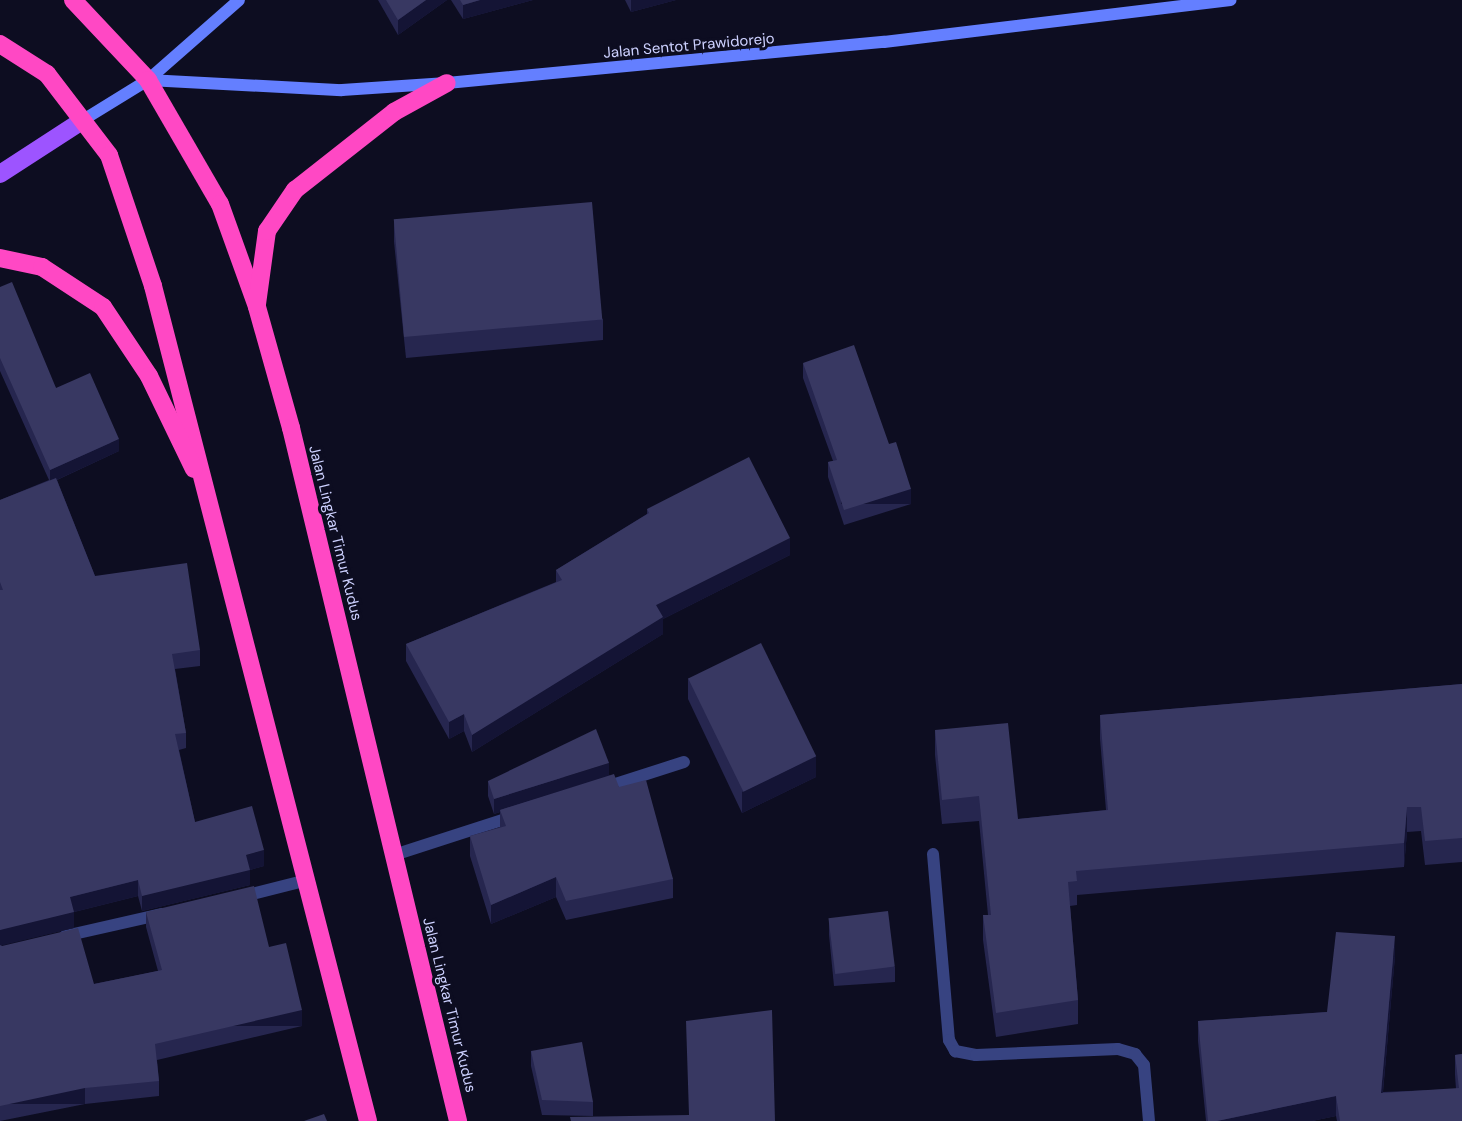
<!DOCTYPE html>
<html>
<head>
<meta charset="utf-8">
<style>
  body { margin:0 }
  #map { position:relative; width:1462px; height:1121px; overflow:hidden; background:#0d0d21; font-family:"DM Sans",sans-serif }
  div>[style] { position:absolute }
  .street>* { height:12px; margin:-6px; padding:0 6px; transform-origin:6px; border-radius:6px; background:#374381 }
  .secondary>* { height:12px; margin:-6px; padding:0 6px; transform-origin:6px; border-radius:6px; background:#647fff }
  .primary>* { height:18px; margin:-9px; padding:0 9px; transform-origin:9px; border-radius:9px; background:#9d54ff }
  .highway>* { height:18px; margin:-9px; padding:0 9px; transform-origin:9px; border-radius:9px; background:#ff48c4 }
  .wall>* { inset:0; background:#26264f }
  .shaded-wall>* { inset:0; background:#141435; transform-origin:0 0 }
  .building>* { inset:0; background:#383862; transform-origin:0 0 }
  span { translate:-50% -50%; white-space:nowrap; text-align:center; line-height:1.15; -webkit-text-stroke:6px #0d0d21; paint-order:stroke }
  .street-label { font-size:15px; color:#cdd1ff }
</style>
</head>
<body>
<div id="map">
  <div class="street">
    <div style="left:603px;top:788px;width:85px;rotate:-17.8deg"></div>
    <div style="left:933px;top:854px;width:187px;rotate:85.1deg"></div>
    <div style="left:949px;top:1040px;width:13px;rotate:61deg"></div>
    <div style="left:955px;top:1051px;width:21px;rotate:11deg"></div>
    <div style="left:976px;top:1055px;width:142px;rotate:-2.4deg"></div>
    <div style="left:1118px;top:1049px;width:18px;rotate:16deg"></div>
    <div style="left:1135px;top:1054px;width:14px;rotate:51deg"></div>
    <div style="left:1144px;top:1065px;width:56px;rotate:84.9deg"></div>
    <div style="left:394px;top:855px;width:127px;rotate:-17.9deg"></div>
    <div style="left:240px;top:897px;width:69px;rotate:-14.2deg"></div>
    <div style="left:65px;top:936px;width:99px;rotate:-12.8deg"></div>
  </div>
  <div class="secondary">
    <div style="left:148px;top:80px;width:194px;rotate:3deg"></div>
    <div style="left:342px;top:90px;width:105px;rotate:-3.8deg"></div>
    <div style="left:447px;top:83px;width:439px;rotate:-5.4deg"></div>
    <div style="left:884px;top:42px;width:349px;rotate:-6.9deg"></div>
    <div style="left:83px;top:120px;width:76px;rotate:-31.6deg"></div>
    <div style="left:148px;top:80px;width:121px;rotate:-41.3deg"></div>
  </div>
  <div class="primary">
    <div style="left:0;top:174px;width:99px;rotate:-33deg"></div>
  </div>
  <div class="highway">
    <div style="left:73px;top:0;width:110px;rotate:46.8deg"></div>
    <div style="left:148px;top:80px;width:143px;rotate:59.9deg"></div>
    <div style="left:220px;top:204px;width:109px;rotate:70.2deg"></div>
    <div style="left:257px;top:307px;width:126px;rotate:74.3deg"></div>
    <div style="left:291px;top:428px;width:713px;rotate:76.45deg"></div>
    <div style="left:0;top:44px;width:56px;rotate:32.6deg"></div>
    <div style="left:47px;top:74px;width:102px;rotate:52.6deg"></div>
    <div style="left:109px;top:155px;width:138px;rotate:71.4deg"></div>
    <div style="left:153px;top:286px;width:862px;rotate:75.56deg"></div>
    <div style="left:0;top:258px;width:43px;rotate:12.1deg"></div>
    <div style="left:42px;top:267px;width:73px;rotate:33.3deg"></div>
    <div style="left:103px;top:307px;width:83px;rotate:56.3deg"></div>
    <div style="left:149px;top:376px;width:103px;rotate:64.2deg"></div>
    <div style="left:257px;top:304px;width:74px;rotate:-82.2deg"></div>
    <div style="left:267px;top:231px;width:50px;rotate:-55.7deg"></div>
    <div style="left:295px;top:190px;width:126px;rotate:-38.2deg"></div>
    <div style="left:394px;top:112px;width:60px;rotate:-28.7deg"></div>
  </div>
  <div class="wall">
    <div style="clip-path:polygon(378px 0,447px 0,398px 35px)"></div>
    <div style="clip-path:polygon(451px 0,533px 0,463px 19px)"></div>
    <div style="clip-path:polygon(625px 0,676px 0,631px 12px)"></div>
    <div style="clip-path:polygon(394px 222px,603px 319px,603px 340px,406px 358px,394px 242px)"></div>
    <div style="clip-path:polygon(0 287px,56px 388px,119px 451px,57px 480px,95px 576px,200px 650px,200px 666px,175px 669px,186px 733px,186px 748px,179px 750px,195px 822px,264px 866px,250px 870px,250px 885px,142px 911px,138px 896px,74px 912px,74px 928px,0 945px,94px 984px,158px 971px,146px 927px,146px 912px,269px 947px,302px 1026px,157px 1060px,159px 1081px,159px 1096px,85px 1104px,0 1121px,0 500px,49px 480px,0 371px)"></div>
    <div style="clip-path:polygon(803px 363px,889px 444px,911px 504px,844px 525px,828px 477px,828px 462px,833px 461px,803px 378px)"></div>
    <div style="clip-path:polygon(647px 509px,790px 555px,663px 619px,663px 634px,472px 752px,464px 731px,449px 739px,406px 661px,406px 644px,556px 582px,556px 570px,647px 514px)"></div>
    <div style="clip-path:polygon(688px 678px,816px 777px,742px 813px,688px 699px)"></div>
    <div style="clip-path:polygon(1462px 684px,1462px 862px,1425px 865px,1421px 831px,1407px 832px,1404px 867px,1077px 895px,1077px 905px,1070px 906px,1078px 1000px,1078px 1024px,996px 1037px,983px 940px,983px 915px,988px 915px,979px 821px,942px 824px,935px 755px,935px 730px,1018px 819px,1106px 810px,1100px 739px,1100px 715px)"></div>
    <div style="clip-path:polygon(609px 775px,619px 787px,673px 879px,673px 898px,566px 920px,556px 897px,491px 924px,470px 856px,470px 836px,500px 827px,500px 812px,494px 814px,488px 796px,488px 781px)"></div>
    <div style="clip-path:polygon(829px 920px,895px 967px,895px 982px,834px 986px,829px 935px)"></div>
    <div style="clip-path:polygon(1395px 956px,1383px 1092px,1456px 1089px,1455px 1075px,1455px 1055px,1462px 1054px,1462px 1121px,1337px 1121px,1336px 1116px,1312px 1121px,1206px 1121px,1198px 1041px,1198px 1021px,1327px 1012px)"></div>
    <div style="clip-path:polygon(531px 1051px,593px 1102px,593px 1116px,542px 1115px,531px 1066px)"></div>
  </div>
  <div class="shaded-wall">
    <div style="clip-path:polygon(426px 0,447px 0,398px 35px,398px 20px)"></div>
    <div style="clip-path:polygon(480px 0,533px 0,463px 19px,463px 5px)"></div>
    <div style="clip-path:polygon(631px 0,676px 0,631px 12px)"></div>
    <div style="clip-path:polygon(119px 439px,119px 451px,50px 483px,50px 470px)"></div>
    <div style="left:911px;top:489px;width:15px;height:70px;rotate:90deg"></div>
    <div style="clip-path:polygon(790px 538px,790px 555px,663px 619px,663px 634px,472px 752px,472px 735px,656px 605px)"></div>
    <div style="clip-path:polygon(464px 714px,464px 731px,449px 739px,449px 722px)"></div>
    <div style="clip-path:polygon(816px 756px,816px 777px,742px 813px,742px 792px)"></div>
    <div style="clip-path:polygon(609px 763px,609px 777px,500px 810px,500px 812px,494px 814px,494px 799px)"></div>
    <div style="clip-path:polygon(1407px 807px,1407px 832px,1404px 867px,1404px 843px)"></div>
    <div style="clip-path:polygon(264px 850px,264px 866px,250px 870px,250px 885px,142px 911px,142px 896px,246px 855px)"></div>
    <div style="clip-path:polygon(556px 877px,556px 897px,491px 924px,491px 905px)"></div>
    <div style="clip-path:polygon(138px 880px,138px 896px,74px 912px,74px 928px,0 946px,0 930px,70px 897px)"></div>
    <div style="clip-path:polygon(1395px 936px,1395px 956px,1381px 1112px,1381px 1093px)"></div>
    <div style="left:302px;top:1010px;width:16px;height:151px;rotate:90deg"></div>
    <div style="left:85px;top:1088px;width:16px;height:87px;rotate:90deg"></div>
    <div style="clip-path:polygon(1336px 1096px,1336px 1116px,1312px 1121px,1217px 1121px)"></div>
  </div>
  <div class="building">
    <div style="clip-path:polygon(386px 0,426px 0,398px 20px)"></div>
    <div style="clip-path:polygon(460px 0,480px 0,463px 5px)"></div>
    <div style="left:592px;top:202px;width:118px;height:199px;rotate:85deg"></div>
    <div style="clip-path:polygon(12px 282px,56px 388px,90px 373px,119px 439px,50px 470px,0 358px,0 287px)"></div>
    <div style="clip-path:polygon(854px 345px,889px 444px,896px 442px,911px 489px,844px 510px,828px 462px,837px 460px,803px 363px)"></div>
    <div style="clip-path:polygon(749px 457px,790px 538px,656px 605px,663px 617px,472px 735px,464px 714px,449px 722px,406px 644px,562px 580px,556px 570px,649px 513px,647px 509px)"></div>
    <div style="clip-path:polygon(56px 478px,95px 576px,187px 563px,200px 650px,172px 654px,186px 733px,175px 734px,195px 822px,252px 806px,264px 850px,246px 855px,250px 870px,142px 896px,138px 880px,70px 897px,74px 912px,0 930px,0 590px,3px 590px,0 582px,0 500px)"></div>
    <div style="left:761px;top:643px;width:126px;height:81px;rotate:64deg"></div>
    <div style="clip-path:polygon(1462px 684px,1462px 838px,1425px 841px,1421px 807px,1407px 807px,1404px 843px,1076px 871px,1077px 881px,1068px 882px,1078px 1000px,996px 1013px,983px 915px,991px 915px,979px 796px,942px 800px,935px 730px,1008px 723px,1018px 819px,1108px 810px,1100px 715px)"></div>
    <div style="clip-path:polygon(596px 729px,609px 763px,494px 799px,488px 781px)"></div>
    <div style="clip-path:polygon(614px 774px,619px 787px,646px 780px,673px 879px,566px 901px,556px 877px,491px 905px,470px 836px,506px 826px,500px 810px)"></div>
    <div style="clip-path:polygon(254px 886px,269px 947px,286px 943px,302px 1010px,155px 1044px,159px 1081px,85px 1088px,0 1106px,0 945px,2px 946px,78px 928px,94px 984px,162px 970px,146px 912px)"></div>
    <div style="left:888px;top:911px;width:56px;height:60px;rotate:83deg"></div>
    <div style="clip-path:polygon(1336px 932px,1395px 936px,1381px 1093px,1459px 1088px,1455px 1055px,1462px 1054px,1462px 1121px,1340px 1121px,1336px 1096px,1217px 1121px,1208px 1121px,1198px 1021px,1327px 1012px)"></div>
    <div style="clip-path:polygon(772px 1010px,775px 1121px,571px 1121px,570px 1117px,689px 1115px,686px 1021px)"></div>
    <div style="clip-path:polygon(582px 1042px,593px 1102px,542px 1100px,531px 1051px)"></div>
    <div style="clip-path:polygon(324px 1114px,327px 1121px,304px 1121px)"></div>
  </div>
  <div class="street-label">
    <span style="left:689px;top:46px;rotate:-5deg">Jalan Sentot Prawidorejo</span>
    <span style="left:335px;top:533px;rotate:76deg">Jalan Lingkar Timur Kudus</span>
    <span style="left:449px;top:1005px;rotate:76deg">Jalan Lingkar Timur Kudus</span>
  </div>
</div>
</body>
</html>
